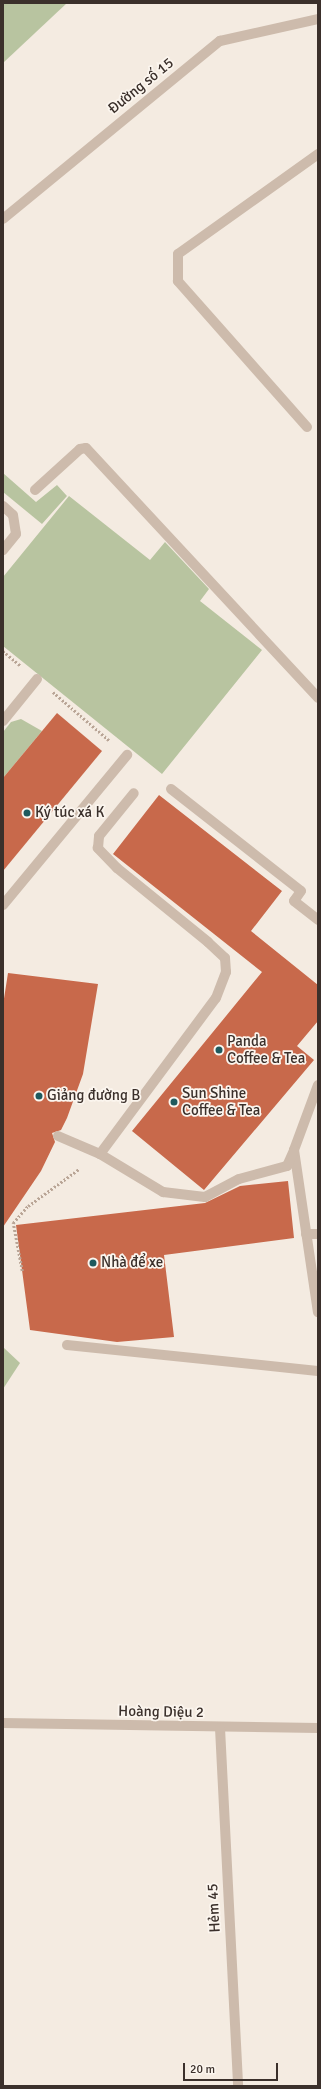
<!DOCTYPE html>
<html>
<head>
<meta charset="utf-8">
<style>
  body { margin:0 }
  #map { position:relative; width:321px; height:2089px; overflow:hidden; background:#f4ebe1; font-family:Signika,sans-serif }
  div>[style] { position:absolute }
  .green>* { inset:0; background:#b8c4a0 }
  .building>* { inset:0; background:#c8694b }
  .path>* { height:2.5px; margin-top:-1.25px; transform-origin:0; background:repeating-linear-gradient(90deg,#b9a596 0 2px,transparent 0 4px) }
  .minor>* { height:10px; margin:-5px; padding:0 5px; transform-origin:5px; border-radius:5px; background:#cdbbac }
  .dots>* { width:11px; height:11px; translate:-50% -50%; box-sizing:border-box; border:2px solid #fbf5ee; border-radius:50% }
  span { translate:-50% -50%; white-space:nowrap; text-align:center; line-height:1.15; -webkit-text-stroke:3.5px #fbf5ee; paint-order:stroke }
  .street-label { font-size:15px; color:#3b302b }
  .poi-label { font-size:15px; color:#3b302b }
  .left { translate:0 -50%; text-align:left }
  .frame { position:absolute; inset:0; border:4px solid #3b302b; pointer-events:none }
  .scale { position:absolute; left:183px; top:2063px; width:95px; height:18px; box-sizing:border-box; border:2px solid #3b302b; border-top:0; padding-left:5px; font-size:12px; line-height:14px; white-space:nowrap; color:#3b302b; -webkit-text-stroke:3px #fbf5ee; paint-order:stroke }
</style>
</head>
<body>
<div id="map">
  <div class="green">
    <div style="clip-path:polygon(3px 3px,67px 3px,3px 63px)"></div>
    <div style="clip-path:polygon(3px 473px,36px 502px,57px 485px,67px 496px,42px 524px,3px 492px)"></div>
    <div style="clip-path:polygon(69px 496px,150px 560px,165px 542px,209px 589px,200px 601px,262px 650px,162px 774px,3px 646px,3px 577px)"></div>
    <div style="clip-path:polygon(21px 719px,42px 731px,3px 778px,3px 732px,11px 722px)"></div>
    <div style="clip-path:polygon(3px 1347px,20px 1363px,3px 1389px)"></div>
  </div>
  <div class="building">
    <div style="clip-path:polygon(57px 713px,102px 751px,3px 871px,3px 778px)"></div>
    <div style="clip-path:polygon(159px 795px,282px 891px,251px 931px,318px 985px,318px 1021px,297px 1046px,314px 1060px,204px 1190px,132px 1131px,262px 972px,113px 854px)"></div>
    <div style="clip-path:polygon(8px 973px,98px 984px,83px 1074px,67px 1118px,61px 1130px,52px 1133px,55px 1142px,41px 1171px,3px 1227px,3px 1005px)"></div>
    <div style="clip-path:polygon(288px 1181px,294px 1238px,164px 1255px,174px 1337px,117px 1342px,30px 1330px,16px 1225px,205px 1203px,240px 1186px)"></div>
  </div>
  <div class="path">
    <div style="left:3px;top:651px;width:23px;rotate:40deg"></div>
    <div style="left:53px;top:692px;width:75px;rotate:40.7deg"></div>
    <div style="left:22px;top:1271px;width:49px;rotate:-100.6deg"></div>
    <div style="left:13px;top:1223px;width:23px;rotate:-49deg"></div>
    <div style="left:28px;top:1206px;width:63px;rotate:-36deg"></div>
  </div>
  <div class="minor">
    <div style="left:3px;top:219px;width:281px;rotate:-39.4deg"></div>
    <div style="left:220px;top:41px;width:100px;rotate:-12.7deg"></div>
    <div style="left:307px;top:427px;width:195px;rotate:-131.5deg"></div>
    <div style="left:178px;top:281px;width:27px;rotate:-90deg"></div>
    <div style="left:178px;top:254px;width:172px;rotate:-35.5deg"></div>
    <div style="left:35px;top:490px;width:61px;rotate:-42.3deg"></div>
    <div style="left:80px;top:449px;width:6px;rotate:-9deg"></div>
    <div style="left:86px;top:448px;width:341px;rotate:47.1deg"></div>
    <div style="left:3px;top:506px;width:13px;rotate:42deg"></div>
    <div style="left:13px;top:515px;width:19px;rotate:81deg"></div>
    <div style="left:16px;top:534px;width:21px;rotate:129deg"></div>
    <div style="left:3px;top:721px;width:54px;rotate:-51deg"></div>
    <div style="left:171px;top:789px;width:165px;rotate:38.1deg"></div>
    <div style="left:301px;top:891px;width:12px;rotate:125deg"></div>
    <div style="left:294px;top:901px;width:31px;rotate:38deg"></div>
    <div style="left:3px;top:905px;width:195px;rotate:-50.4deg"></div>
    <div style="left:318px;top:1085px;width:69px;rotate:110.3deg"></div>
    <div style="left:294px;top:1150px;width:164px;rotate:81.6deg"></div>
    <div style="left:58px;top:1136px;width:46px;rotate:23.2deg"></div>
    <div style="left:100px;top:1154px;width:194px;rotate:-53.4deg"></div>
    <div style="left:216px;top:998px;width:28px;rotate:-69deg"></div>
    <div style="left:226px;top:972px;width:14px;rotate:-94deg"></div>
    <div style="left:225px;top:958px;width:23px;rotate:-137deg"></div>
    <div style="left:208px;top:942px;width:117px;rotate:-140.9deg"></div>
    <div style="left:117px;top:868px;width:28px;rotate:-134deg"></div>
    <div style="left:98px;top:848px;width:12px;rotate:-85deg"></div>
    <div style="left:99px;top:836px;width:55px;rotate:-50.9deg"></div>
    <div style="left:100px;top:1154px;width:74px;rotate:31.1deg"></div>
    <div style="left:163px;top:1192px;width:42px;rotate:6.8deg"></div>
    <div style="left:205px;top:1197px;width:38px;rotate:-28deg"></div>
    <div style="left:239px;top:1179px;width:50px;rotate:-15.2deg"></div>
    <div style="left:287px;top:1166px;width:17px;rotate:-66deg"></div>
    <div style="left:306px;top:1234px;width:12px"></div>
    <div style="left:67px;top:1345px;width:252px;rotate:5.9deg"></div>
    <div style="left:3px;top:1723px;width:315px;rotate:0.9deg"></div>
    <div style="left:220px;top:1728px;width:358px;rotate:87.1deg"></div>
  </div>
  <div class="dots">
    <div style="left:27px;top:813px;background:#1f5a5e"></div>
    <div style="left:219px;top:1050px;background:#1f5a5e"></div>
    <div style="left:39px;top:1096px;background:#1f5a5e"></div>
    <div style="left:174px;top:1102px;background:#1f5a5e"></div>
    <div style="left:93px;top:1263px;background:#1f5a5e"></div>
  </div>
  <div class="street-label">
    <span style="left:141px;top:86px;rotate:-39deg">Đường số 15</span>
    <span style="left:161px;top:1712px;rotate:1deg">Hoàng Diệu 2</span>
    <span style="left:214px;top:1908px;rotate:-93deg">Hẻm 45</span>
  </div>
  <div class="poi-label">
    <span class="left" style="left:35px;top:813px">Ký túc xá K</span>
    <span class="left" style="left:227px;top:1050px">Panda<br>Coffee &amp; Tea</span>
    <span class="left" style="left:182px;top:1102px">Sun Shine<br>Coffee &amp; Tea</span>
    <span class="left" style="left:47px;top:1096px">Giảng đường B</span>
    <span class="left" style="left:101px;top:1263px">Nhà để xe</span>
  </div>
  <div class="frame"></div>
  <div class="scale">20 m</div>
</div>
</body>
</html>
